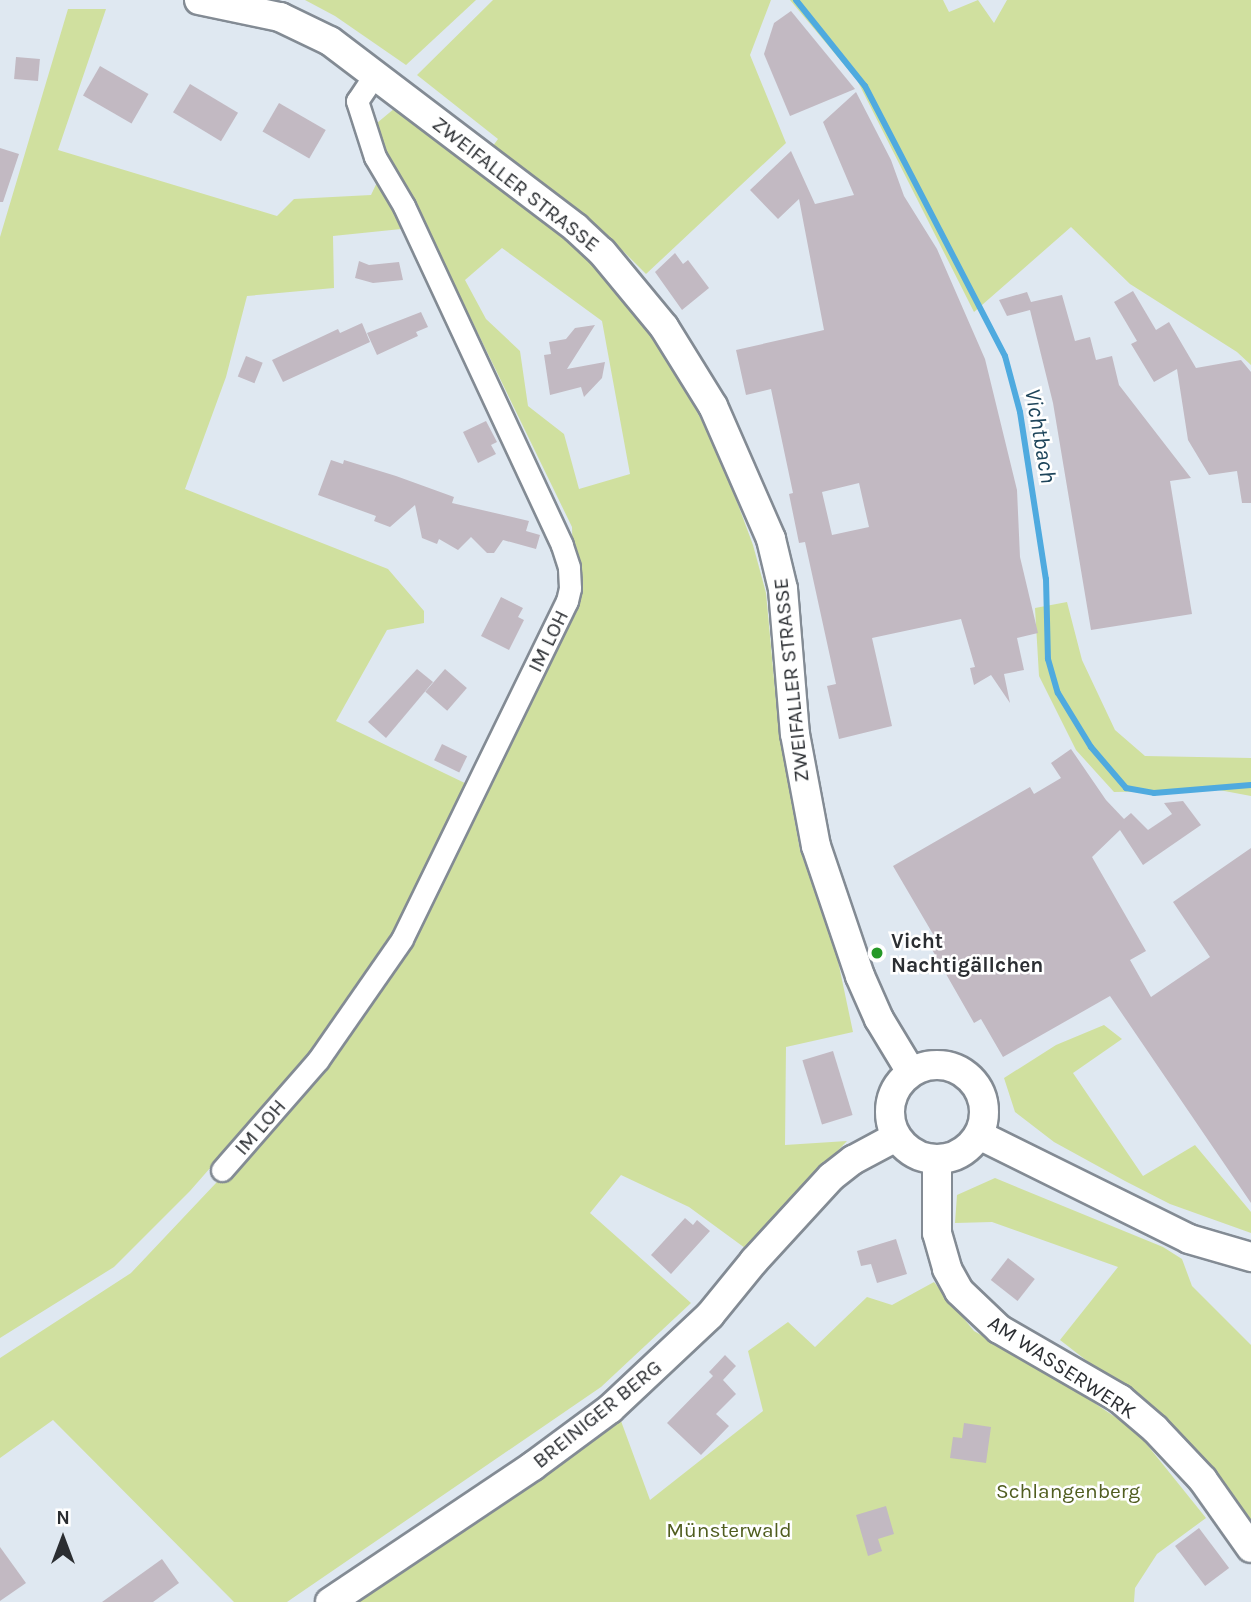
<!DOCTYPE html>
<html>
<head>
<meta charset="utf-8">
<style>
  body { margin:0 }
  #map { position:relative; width:1251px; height:1602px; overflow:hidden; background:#dfe8f1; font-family:Karla,sans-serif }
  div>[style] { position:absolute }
  .green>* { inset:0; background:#d0e09f }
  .stream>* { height:6px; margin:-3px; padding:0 3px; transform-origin:3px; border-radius:3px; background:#4faadf }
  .building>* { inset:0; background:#c2b9c2; transform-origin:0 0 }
  .roads { filter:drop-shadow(2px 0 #838b94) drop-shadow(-2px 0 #838b94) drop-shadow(0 2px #838b94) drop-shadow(0 -2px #838b94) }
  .minor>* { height:21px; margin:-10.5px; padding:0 10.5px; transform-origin:10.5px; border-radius:10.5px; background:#fff }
  .major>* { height:28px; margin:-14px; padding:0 14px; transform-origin:14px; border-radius:14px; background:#fff }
  .major>.ring { margin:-14px; padding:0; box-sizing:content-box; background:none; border:28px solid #fff; border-radius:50% }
  .dots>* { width:19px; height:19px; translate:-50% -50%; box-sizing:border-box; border:4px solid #fff; border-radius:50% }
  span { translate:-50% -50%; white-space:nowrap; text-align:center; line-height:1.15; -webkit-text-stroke:5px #fff; paint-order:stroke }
  .street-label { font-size:21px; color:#2b2e32 }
  .poi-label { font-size:21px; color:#2b2e32; font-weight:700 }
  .left { translate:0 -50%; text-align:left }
  .park-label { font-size:21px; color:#505d1f }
  .water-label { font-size:23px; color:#1d445a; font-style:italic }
  .north { position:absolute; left:28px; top:1504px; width:70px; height:70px; -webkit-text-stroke:5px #fff; paint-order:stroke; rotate:0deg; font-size:19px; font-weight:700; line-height:28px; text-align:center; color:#2b2e32 }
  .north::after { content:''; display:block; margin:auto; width:24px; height:32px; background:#2b2e32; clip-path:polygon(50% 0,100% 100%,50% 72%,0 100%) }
</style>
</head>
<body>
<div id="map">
  <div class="green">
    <div style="clip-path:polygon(305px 0,476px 0,406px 65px,335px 16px)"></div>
    <div style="clip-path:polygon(493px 0,771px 0,750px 55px,786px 143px,646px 274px,614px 242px,490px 150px,498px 139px,417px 75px)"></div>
    <div style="clip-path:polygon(790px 0,943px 0,949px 12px,978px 0,994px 23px,1007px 0,1251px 0,1251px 365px,1237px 352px,1130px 284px,1071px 227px,974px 312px,857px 80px)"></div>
    <div style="clip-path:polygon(68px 9px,106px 9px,58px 150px,277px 216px,294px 199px,371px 195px,380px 176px,411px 228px,333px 236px,334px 288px,247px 296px,226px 377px,185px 489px,388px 569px,424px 611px,424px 623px,387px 630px,336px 721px,471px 786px,386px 948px,307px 1057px,190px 1191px,114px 1267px,0 1338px,0 237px)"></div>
    <div style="clip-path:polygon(evenodd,395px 108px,498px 180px,592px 260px,654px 335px,677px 373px,720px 456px,753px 545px,766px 593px,779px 733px,800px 850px,834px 942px,853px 1032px,786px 1047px,785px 1145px,847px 1141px,745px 1248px,689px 1207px,621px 1175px,590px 1213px,691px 1303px,601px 1387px,287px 1602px,234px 1602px,53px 1420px,0 1458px,0 1358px,131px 1273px,250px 1147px,355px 1023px,574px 603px,572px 527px,456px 288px,371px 128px,395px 108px,502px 248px,602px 321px,630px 474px,579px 489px,564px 434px,528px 406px,520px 351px,486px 319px,465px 280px,502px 248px)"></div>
    <div style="clip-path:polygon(1067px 602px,1082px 660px,1115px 730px,1145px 756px,1251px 758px,1251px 796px,1219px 790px,1114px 792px,1076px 750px,1039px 676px,1035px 608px)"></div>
    <div style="clip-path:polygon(1104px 1025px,1122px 1039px,1073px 1073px,1143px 1176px,1195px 1145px,1251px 1212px,1251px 1233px,1170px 1204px,1125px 1181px,1054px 1142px,1015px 1112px,1004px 1078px,1056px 1045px)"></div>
    <div style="clip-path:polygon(995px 1178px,1163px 1247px,1182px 1259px,1192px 1286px,1251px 1345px,1251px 1528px,1158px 1416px,1060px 1340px,1118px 1267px,992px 1222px,955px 1223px,957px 1195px)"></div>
    <div style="clip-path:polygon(934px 1282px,974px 1331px,1054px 1376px,1136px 1431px,1206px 1518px,1157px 1554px,1135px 1588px,1134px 1602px,354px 1602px,621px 1421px,650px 1500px,763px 1411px,748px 1351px,788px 1322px,815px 1347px,867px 1297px,892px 1305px)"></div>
  </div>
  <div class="stream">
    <div style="left:796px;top:0;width:110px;rotate:51.3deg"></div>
    <div style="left:865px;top:86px;width:304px;rotate:62.6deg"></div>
    <div style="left:1005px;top:356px;width:58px;rotate:75deg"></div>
    <div style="left:1020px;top:412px;width:169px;rotate:81.2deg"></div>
    <div style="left:1046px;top:579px;width:80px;rotate:88.6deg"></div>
    <div style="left:1048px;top:659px;width:35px;rotate:74deg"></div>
    <div style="left:1058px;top:693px;width:63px;rotate:58.6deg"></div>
    <div style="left:1091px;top:747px;width:54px;rotate:49.5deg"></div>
    <div style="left:1126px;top:788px;width:28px;rotate:10deg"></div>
    <div style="left:1154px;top:793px;width:97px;rotate:-4.7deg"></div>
  </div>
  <div class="building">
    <div style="clip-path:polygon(791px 11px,855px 89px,790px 116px,764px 54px,774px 23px)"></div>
    <div style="left:16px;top:57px;width:24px;height:22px;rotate:5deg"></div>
    <div style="left:100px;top:66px;width:56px;height:34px;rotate:30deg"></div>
    <div style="left:190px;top:84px;width:56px;height:33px;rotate:31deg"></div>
    <div style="clip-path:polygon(evenodd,856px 92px,891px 160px,904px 196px,937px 249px,985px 359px,1017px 490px,1020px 557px,1038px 633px,1017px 638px,1024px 670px,1004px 674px,1010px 703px,991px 675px,974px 685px,970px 668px,975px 667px,961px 619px,872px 638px,892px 726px,839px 739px,827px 686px,836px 684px,805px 542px,799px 543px,789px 494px,793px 493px,771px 389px,746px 395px,736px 350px,824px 330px,799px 199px,778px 219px,750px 190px,791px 151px,815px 204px,854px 195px,823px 122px,856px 92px,859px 483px,869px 527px,832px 535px,822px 492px,859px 483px)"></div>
    <div style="left:279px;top:103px;width:54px;height:33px;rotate:30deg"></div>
    <div style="clip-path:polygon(0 148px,19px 154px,3px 202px,0 202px)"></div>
    <div style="clip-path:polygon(675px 253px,683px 264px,688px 260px,709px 288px,682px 310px,655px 272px)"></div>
    <div style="clip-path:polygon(359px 261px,369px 265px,399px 262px,403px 280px,373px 283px,355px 278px)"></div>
    <div style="clip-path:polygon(1133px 291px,1156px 330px,1169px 322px,1196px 368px,1241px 360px,1251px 372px,1251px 503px,1242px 503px,1237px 471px,1209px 475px,1188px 440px,1177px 369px,1154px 382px,1131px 344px,1137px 341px,1114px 302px)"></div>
    <div style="clip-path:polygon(1027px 292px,1031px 302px,1062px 295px,1075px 341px,1090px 337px,1096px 360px,1112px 356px,1119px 385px,1191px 478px,1170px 481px,1192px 614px,1091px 630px,1053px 403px,1030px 310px,1007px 316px,999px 300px)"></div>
    <div style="clip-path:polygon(421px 312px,428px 327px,416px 332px,418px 336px,377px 355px,367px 333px)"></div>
    <div style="clip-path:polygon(362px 323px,370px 342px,283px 382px,272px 360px,338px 329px,340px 333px)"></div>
    <div style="clip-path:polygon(595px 325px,567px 369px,605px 362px,602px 378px,584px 397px,581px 387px,550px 395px,544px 355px,551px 354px,549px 342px,566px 339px,575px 328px)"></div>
    <div style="left:246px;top:356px;width:18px;height:22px;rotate:22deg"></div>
    <div style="clip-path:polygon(486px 421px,497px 442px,491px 445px,496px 454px,478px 463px,463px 432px)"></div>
    <div style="clip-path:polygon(331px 460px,343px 464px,344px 460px,396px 476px,454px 497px,452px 503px,529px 521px,526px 531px,540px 535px,536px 549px,503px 540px,494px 553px,487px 553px,471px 537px,458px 550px,439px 539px,437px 544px,422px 538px,415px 505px,390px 527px,374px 521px,376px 516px,318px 495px)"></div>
    <div style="clip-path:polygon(501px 597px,523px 608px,518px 617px,524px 620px,509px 650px,481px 636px)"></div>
    <div style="clip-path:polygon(417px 669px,433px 682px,386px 738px,368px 722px)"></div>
    <div style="left:445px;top:669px;width:29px;height:30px;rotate:41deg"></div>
    <div style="left:442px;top:744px;width:28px;height:18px;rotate:26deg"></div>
    <div style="clip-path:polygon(1071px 749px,1106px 800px,1124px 819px,1131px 813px,1148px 830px,1172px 814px,1164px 803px,1183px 801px,1201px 825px,1143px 865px,1120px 830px,1092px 857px,1146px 951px,1130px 960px,1151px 997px,1210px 957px,1173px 902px,1251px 848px,1251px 1203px,1110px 996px,1003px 1057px,981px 1019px,974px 1023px,930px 946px,937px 941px,893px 866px,1030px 787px,1034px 794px,1061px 778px,1051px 763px)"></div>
    <div style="left:833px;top:1051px;width:67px;height:32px;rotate:73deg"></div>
    <div style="clip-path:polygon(685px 1218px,693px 1225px,697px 1220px,710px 1231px,671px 1274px,651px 1255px)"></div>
    <div style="clip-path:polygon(896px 1239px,907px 1274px,877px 1283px,871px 1264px,861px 1266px,857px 1251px)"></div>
    <div style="left:1008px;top:1258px;width:34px;height:28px;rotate:38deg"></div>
    <div style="clip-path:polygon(725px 1355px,736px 1366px,723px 1380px,736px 1394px,716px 1414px,729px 1426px,701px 1455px,667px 1423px,713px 1376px,709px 1372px)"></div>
    <div style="clip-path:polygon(964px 1423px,991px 1427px,986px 1463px,950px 1458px,953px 1437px,962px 1438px)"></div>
    <div style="clip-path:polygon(886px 1506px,894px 1534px,878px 1539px,882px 1551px,868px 1556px,856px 1515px)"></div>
    <div style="left:1199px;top:1528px;width:50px;height:30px;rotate:53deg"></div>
    <div style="clip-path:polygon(0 1547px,26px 1583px,0 1601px)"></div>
    <div style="clip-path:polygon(162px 1559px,179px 1583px,153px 1602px,102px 1602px)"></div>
  </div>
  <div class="roads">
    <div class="minor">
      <div style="left:222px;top:1170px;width:146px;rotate:-48.9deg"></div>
      <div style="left:318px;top:1060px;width:147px;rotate:-55.2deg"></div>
      <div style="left:402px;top:939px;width:376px;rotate:-64deg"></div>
      <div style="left:567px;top:601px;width:13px;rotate:-77deg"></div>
      <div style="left:570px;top:588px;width:21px;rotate:-93deg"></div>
      <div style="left:569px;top:567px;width:23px;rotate:-108deg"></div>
      <div style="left:562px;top:545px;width:374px;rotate:-115deg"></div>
      <div style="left:404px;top:206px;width:57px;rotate:-120.6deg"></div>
      <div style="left:375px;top:157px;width:59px;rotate:-107.8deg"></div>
      <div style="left:357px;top:101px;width:32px;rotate:-56deg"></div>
    </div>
    <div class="major">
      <div style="left:199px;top:0;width:83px;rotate:11.9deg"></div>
      <div style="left:280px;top:17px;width:55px;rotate:25.6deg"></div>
      <div style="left:330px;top:41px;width:309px;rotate:37.2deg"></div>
      <div style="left:576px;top:228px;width:35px;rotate:43deg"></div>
      <div style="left:602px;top:252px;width:97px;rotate:50.4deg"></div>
      <div style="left:664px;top:327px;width:93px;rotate:58.2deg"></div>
      <div style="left:713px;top:406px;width:145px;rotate:66.4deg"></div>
      <div style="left:771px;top:539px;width:51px;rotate:76.5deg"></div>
      <div style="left:783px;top:589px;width:145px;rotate:85.3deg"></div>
      <div style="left:795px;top:734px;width:114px;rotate:79.4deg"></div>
      <div style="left:816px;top:846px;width:137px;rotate:71.3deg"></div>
      <div style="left:860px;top:976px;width:47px;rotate:66.2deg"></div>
      <div style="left:879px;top:1019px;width:62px;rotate:58.9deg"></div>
      <div class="ring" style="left:890px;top:1065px;width:66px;height:66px"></div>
      <div style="left:979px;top:1135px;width:234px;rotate:26.3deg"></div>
      <div style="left:1189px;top:1239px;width:65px;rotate:16.2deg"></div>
      <div style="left:937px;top:1159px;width:74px;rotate:90deg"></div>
      <div style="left:937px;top:1233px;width:37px;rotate:74deg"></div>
      <div style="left:947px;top:1269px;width:25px;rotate:61deg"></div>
      <div style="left:959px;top:1291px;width:55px;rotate:43.5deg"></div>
      <div style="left:999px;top:1329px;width:140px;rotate:30deg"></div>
      <div style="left:1120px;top:1399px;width:46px;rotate:40.6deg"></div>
      <div style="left:1155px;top:1429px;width:70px;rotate:46.7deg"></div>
      <div style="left:1203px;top:1480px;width:83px;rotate:54.8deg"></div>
      <div style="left:330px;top:1602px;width:244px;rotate:-33.8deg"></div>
      <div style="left:533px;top:1466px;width:96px;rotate:-36.5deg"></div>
      <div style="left:610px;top:1409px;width:137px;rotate:-43.2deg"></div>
      <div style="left:710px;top:1315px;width:70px;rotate:-50.8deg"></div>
      <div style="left:754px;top:1261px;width:114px;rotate:-47.5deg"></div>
      <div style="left:831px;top:1177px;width:28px;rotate:-38deg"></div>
      <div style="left:853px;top:1160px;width:49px;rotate:-28.1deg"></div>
    </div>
  </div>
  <div class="dots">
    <div style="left:877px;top:953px;background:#259827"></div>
  </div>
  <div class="street-label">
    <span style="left:516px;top:184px;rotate:38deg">ZWEIFALLER STRASSE</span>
    <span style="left:548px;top:641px;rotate:-64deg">IM LOH</span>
    <span style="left:791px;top:680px;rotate:-96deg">ZWEIFALLER STRASSE</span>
    <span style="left:260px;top:1127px;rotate:-49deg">IM LOH</span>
    <span style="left:1062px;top:1367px;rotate:33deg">AM WASSERWERK</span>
    <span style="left:597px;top:1414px;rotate:-39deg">BREINIGER BERG</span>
  </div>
  <div class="poi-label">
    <span class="left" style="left:891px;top:953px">Vicht<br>Nachtigällchen</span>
  </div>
  <div class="park-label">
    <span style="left:1068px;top:1491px">Schlangenberg</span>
    <span style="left:729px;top:1530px">Münsterwald</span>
  </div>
  <div class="water-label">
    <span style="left:1040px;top:436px;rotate:80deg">Vichtbach</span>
  </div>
  <div class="north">N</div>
</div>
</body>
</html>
